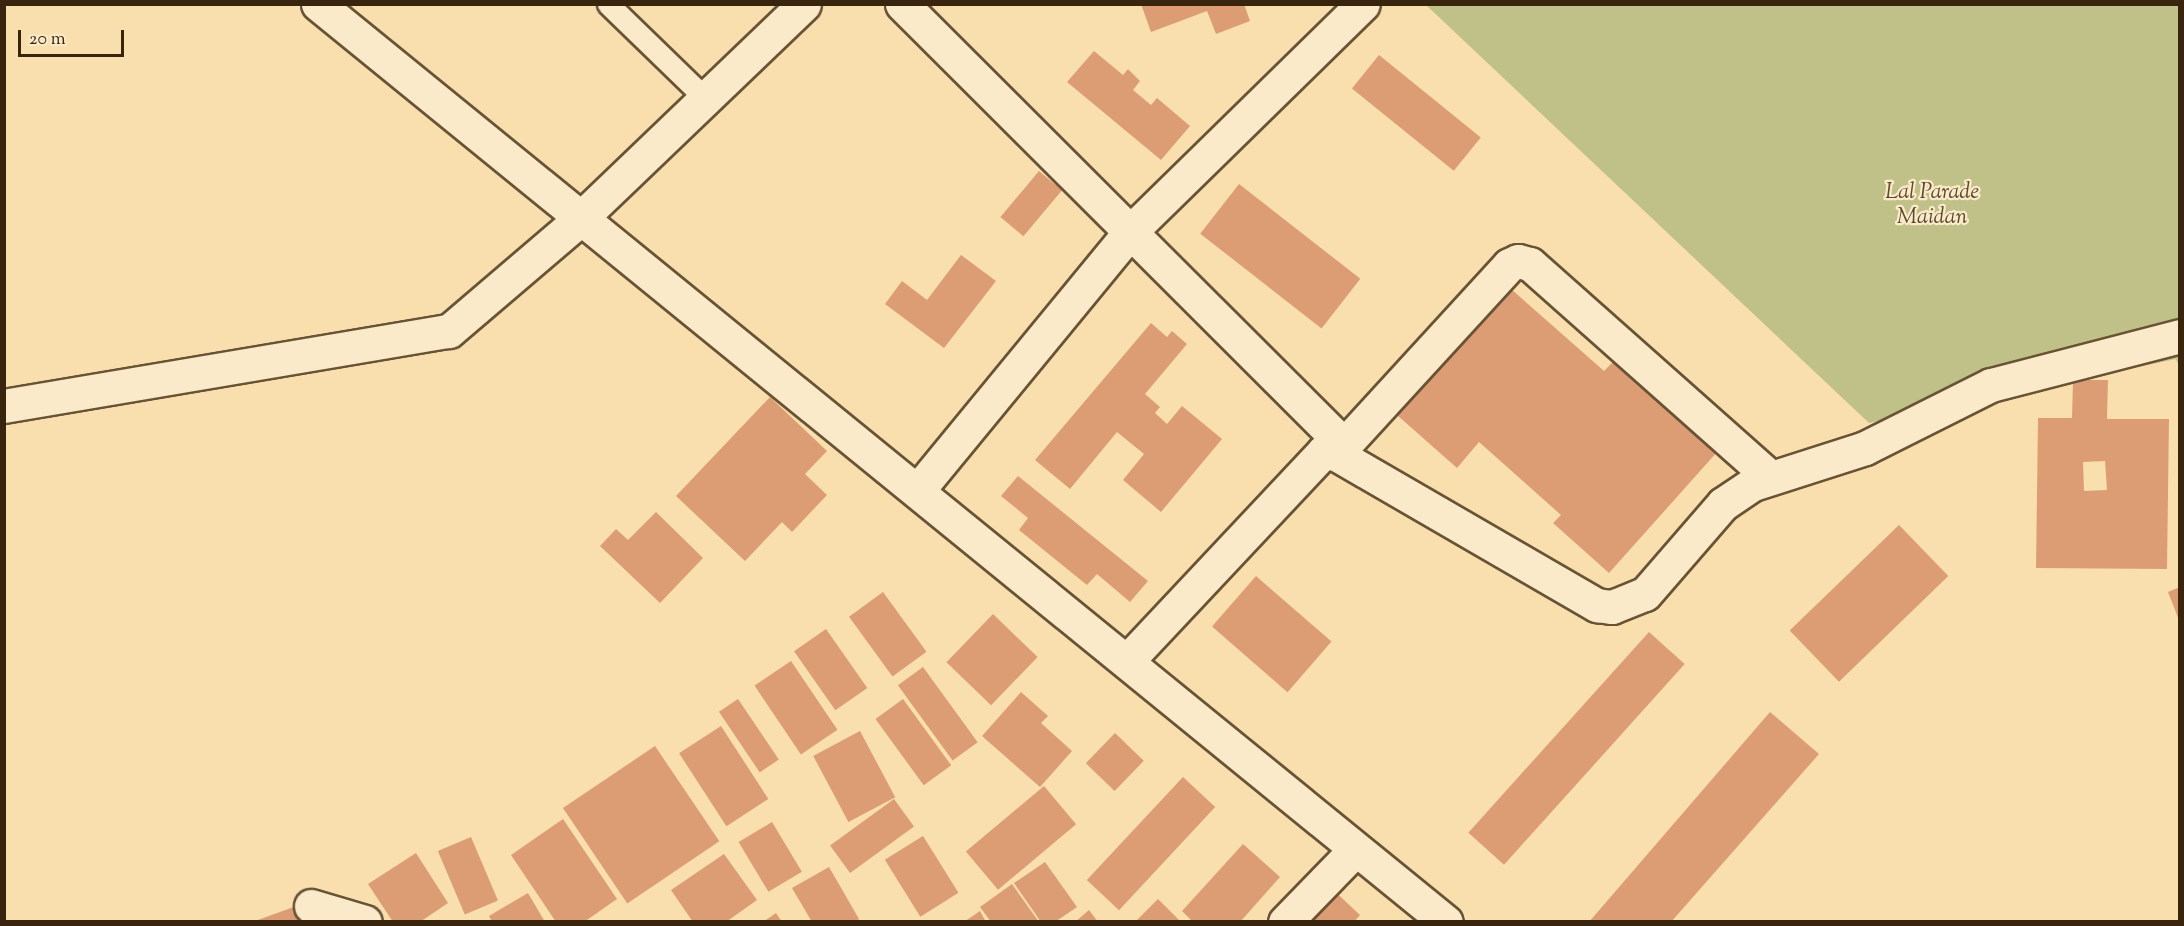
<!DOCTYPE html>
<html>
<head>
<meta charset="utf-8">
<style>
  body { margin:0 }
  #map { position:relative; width:2184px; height:926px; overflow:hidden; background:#f9dfae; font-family:"Sorts Mill Goudy",serif }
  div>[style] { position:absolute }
  .green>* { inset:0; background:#c0c188 }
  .building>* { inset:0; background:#dd9d74; transform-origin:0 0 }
  .roads { filter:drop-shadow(2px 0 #695335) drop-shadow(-2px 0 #695335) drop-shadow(0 2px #695335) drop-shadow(0 -2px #695335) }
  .service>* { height:21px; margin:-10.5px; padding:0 10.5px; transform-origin:10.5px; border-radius:10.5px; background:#fbeaca }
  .minor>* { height:33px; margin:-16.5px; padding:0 16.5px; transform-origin:16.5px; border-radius:16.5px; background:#fbeaca }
  .tertiary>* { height:33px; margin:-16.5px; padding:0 16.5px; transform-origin:16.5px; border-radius:16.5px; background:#fbeaca }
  span { translate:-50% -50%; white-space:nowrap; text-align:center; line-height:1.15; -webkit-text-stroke:4.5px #fbeaca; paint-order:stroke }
  .park-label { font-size:22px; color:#5b4b2c; font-style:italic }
  .frame { position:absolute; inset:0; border:6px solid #39240d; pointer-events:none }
  .scale { position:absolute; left:18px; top:30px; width:106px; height:27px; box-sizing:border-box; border:3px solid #39240d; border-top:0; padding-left:8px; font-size:18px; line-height:21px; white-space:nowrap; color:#39240d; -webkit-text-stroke:4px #fbeaca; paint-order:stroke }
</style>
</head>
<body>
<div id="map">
  <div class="green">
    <div style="clip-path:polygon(1426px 5px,2179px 5px,2179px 366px,2176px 359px,1869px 423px)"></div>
  </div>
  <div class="building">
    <div style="clip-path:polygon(1141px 4px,1244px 4px,1250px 21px,1216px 34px,1207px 11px,1151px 32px)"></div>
    <div style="clip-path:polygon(1094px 51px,1123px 75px,1128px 69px,1140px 81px,1133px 90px,1151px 105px,1157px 98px,1190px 126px,1161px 160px,1067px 82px)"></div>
    <div style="left:1379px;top:55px;width:131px;height:43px;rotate:39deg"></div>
    <div style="left:1039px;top:171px;width:30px;height:60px;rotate:40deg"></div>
    <div style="left:1239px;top:184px;width:154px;height:63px;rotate:38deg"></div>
    <div style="clip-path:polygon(961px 255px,996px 281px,944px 348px,885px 304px,902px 281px,927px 300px)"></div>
    <div style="clip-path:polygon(1502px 281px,1604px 371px,1615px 360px,1718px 451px,1609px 573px,1553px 523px,1561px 515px,1479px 442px,1457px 468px,1389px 408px)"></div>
    <div style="clip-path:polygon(1151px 323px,1167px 337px,1172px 331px,1187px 344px,1145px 394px,1160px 407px,1155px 413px,1167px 424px,1182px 406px,1222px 439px,1161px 512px,1123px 480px,1144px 454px,1117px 432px,1070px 489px,1035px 460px)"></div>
    <div style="clip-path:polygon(evenodd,2073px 380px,2108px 380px,2107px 419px,2169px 419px,2167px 569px,2036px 568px,2038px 418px,2072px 418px,2073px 380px,2105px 461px,2107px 490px,2084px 491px,2083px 462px,2105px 461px)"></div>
    <div style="clip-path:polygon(770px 397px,827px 451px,805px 474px,827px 495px,792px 532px,782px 522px,745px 561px,676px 496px)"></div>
    <div style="clip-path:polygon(1018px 476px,1148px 581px,1130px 602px,1097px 574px,1087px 585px,1019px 530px,1028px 518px,1001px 496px)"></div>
    <div style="clip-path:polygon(656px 512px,703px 558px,660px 603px,600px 546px,616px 529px,628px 540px)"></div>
    <div style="left:1899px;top:525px;width:71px;height:152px;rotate:46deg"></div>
    <div style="left:1256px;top:576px;width:100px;height:67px;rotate:41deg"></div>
    <div style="clip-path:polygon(2180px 587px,2180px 620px,2179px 620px,2168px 592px)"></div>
    <div style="left:883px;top:592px;width:74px;height:42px;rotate:54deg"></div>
    <div style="left:993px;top:614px;width:62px;height:67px;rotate:44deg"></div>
    <div style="left:826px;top:629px;width:72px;height:39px;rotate:55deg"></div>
    <div style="left:1649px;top:632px;width:48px;height:270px;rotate:42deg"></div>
    <div style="left:791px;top:661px;width:83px;height:44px;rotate:56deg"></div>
    <div style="left:923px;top:667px;width:93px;height:31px;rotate:54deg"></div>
    <div style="clip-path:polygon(1021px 692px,1048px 716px,1041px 723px,1072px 751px,1040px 787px,982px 736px)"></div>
    <div style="left:738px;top:699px;width:73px;height:23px;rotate:56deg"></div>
    <div style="left:903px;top:699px;width:82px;height:34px;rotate:54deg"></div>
    <div style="clip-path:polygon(1770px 712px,1819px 754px,1671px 922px,1589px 922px)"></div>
    <div style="left:721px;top:726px;width:87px;height:50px;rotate:57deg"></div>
    <div style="left:860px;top:731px;width:75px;height:53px;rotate:62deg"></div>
    <div style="left:1115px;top:733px;width:40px;height:42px;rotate:44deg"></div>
    <div style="left:655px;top:746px;width:115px;height:111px;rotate:56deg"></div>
    <div style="left:1183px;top:777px;width:44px;height:141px;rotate:43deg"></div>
    <div style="left:1044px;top:786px;width:50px;height:102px;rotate:50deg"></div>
    <div style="left:894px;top:799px;width:34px;height:79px;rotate:54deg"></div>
    <div style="clip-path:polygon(563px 819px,617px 899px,584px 922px,556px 922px,511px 855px)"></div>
    <div style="left:772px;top:822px;width:58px;height:39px;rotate:59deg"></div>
    <div style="left:923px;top:836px;width:67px;height:45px;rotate:58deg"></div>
    <div style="left:471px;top:837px;width:69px;height:36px;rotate:67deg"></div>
    <div style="clip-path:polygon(1243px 844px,1280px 877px,1240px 922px,1193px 922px,1182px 911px)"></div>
    <div style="clip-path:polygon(416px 853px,448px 903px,420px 922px,393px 922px,368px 884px)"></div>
    <div style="clip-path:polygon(724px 854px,757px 900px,726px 922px,693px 922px,671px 890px)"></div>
    <div style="clip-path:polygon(1045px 862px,1077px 907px,1055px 922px,1041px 922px,1014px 883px)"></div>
    <div style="clip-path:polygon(829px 867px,859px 919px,856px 922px,812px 922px,792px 888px)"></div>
    <div style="clip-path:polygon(1012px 884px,1039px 922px,991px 922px,980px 907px)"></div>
    <div style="clip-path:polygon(1328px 885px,1360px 915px,1354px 922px,1294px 922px)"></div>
    <div style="clip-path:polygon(528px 893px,545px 922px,492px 922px,489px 916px)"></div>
    <div style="clip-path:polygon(1158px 899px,1181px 922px,1135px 922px)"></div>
    <div style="clip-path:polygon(302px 904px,309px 922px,255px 922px,255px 921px)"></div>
    <div style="clip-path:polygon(1089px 910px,1098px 922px,1075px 922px)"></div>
    <div style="clip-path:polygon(980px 911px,986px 922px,964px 922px)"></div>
    <div style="clip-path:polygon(776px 913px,782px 922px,763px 922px)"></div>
  </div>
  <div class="roads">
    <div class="service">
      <div style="left:608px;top:4px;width:136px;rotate:44.1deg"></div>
    </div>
    <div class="minor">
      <div style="left:902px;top:4px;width:624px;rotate:44.94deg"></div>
      <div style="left:4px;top:406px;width:451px;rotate:-9.6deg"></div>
      <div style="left:449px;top:331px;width:172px;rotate:-40.5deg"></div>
      <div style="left:580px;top:219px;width:310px;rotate:-43.8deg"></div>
      <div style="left:1336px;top:454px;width:256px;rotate:-47.5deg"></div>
      <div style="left:1509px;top:265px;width:10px;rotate:-24deg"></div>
      <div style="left:1518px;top:261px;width:12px;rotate:14deg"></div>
      <div style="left:1530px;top:264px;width:322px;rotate:41.6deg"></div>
      <div style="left:918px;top:490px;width:333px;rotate:-50.6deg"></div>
      <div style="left:1129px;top:233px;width:327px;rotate:-44.4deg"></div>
      <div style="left:1127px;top:661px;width:287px;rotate:-46.8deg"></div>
      <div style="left:1323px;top:452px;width:13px;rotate:9deg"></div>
      <div style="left:1336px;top:454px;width:302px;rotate:30.1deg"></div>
      <div style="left:1597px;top:605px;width:15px;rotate:8deg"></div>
      <div style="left:1612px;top:607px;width:35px;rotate:-22deg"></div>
      <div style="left:1645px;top:594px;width:119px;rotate:-49.1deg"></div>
      <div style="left:1723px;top:504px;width:36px;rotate:-34deg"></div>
      <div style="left:1753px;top:484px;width:118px;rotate:-17.8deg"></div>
      <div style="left:1865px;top:448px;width:141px;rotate:-26.6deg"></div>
      <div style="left:1991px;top:385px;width:195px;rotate:-14.5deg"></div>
      <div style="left:311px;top:906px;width:56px;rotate:16.5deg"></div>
      <div style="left:1285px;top:922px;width:100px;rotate:-45.8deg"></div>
    </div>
    <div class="tertiary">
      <div style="left:318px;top:4px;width:1454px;rotate:39.14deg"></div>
    </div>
  </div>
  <div class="park-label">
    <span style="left:1932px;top:206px">Lal Parade<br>Maidan</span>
  </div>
  <div class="frame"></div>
  <div class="scale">20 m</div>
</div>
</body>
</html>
